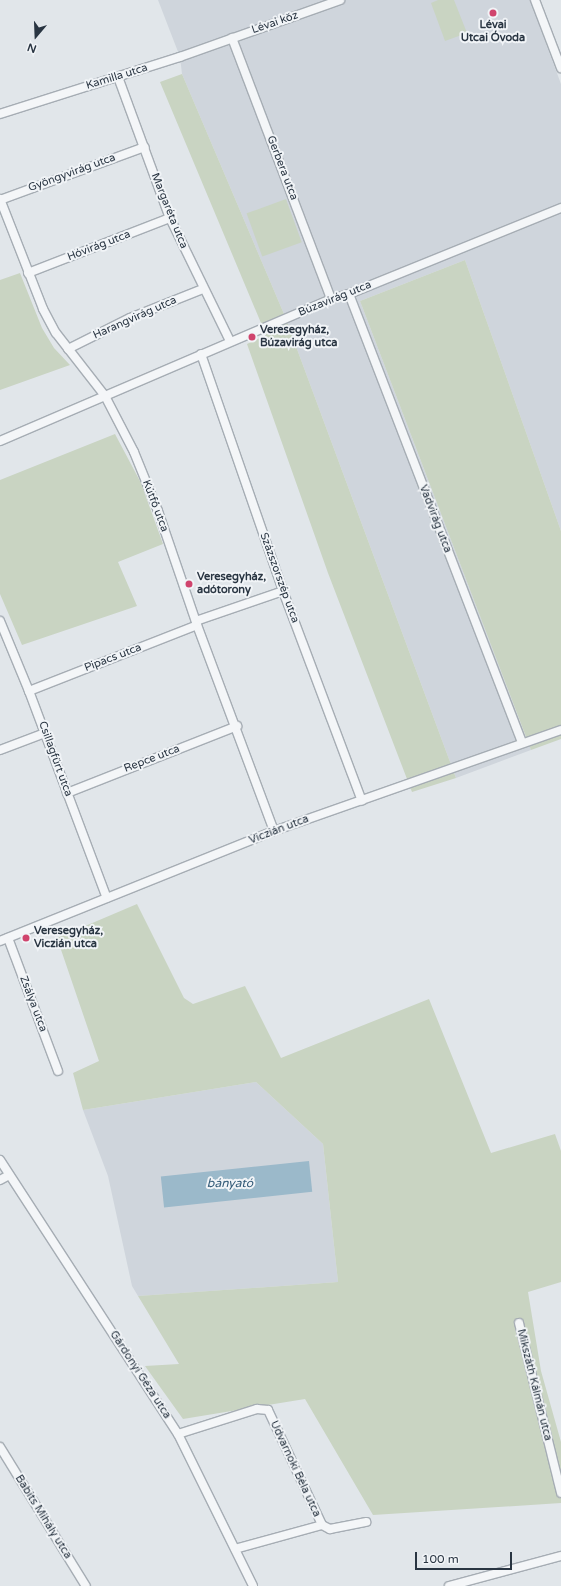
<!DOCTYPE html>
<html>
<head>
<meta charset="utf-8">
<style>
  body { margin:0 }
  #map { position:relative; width:561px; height:1586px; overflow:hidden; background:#e1e6ea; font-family:"Varela Round",sans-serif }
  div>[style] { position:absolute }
  .built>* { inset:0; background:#cfd5dc }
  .green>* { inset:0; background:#c9d4c2; transform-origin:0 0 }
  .water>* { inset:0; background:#9bb9ca; transform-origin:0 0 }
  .roads { filter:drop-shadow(1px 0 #a6adb4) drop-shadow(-1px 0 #a6adb4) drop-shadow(0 1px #a6adb4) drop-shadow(0 -1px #a6adb4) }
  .minor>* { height:8px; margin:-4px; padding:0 4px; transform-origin:4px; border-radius:4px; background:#f4f6f8 }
  .dots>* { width:11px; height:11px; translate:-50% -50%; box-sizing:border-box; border:2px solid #f1f4f7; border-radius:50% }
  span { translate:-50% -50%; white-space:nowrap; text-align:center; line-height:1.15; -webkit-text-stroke:4px #f1f4f7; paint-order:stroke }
  .street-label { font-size:11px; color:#293542 }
  .poi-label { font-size:11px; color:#293542; font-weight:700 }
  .left { translate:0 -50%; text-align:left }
  .water-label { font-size:12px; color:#325a77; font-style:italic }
  .north { position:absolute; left:16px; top:16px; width:40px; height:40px; -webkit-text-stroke:3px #f1f4f7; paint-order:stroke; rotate:199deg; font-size:11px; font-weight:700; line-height:16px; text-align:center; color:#293542 }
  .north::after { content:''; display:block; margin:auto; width:14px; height:18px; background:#293542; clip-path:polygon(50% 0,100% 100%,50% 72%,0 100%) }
  .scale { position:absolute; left:415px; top:1552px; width:97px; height:18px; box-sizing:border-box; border:2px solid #293542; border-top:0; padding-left:5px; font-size:12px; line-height:14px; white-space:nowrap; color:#293542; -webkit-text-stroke:3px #f1f4f7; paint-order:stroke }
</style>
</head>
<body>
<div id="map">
  <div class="built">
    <div style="clip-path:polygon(158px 0,530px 0,561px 84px,561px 531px,465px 260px,360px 301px,531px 750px,456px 778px,284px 314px,182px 74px,180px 57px)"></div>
    <div style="clip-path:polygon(256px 1082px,323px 1144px,338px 1282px,138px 1296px,132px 1286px,108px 1176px,83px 1110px)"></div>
  </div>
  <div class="green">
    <div style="clip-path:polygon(438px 0,454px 0,467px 33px,445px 41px,431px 3px)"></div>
    <div style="clip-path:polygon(182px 74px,284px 314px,456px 778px,412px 792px,328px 573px,247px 344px,266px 335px,160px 82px)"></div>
    <div style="left:286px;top:199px;width:46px;height:42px;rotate:70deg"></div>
    <div style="clip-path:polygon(465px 260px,561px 531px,561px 739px,531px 750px,360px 301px)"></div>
    <div style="clip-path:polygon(20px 273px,42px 328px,54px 348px,70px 365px,0 390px,0 280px)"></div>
    <div style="clip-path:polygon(115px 434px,141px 483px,163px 544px,118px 562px,137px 606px,22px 645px,0 594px,0 480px)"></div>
    <div style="clip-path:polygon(137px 904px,184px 998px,193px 1004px,245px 986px,281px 1058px,429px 999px,491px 1153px,555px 1134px,561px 1151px,561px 1282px,528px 1292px,541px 1371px,561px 1442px,561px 1503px,373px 1515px,305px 1399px,183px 1419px,145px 1366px,179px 1364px,138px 1296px,338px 1282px,323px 1144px,256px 1082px,83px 1110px,73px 1073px,99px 1061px,57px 938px)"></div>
  </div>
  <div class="water">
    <div style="left:309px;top:1161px;width:31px;height:149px;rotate:84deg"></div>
  </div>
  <div class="roads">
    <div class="minor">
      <div style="left:535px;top:0;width:73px;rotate:69.1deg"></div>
      <div style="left:232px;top:38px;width:279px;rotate:69.2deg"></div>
      <div style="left:118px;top:77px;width:150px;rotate:69.8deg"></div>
      <div style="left:170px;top:218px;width:137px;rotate:64deg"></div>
      <div style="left:0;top:114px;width:189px;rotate:-17.6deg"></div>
      <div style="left:180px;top:57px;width:170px;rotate:-19.6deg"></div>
      <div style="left:0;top:199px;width:118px;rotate:68.6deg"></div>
      <div style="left:43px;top:309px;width:27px;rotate:62deg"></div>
      <div style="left:56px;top:333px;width:80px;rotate:52.1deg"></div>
      <div style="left:105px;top:396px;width:63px;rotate:62.6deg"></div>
      <div style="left:134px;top:452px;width:64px;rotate:67.9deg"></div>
      <div style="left:158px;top:511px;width:120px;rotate:71.1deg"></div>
      <div style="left:197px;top:625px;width:220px;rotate:69.5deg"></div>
      <div style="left:0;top:200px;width:154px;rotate:-20.1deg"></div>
      <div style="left:28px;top:273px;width:152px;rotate:-21.2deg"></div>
      <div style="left:349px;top:294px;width:481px;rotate:68.9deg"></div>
      <div style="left:68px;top:349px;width:69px;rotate:-26.6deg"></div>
      <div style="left:130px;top:318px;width:79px;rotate:-21.7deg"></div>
      <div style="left:201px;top:354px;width:251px;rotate:70.9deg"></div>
      <div style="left:283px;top:591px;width:224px;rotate:69.4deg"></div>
      <div style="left:0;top:441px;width:360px;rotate:-23.2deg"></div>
      <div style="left:331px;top:299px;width:19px;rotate:-16deg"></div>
      <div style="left:349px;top:294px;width:229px;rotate:-22.1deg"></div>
      <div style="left:0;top:621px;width:76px;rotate:67.5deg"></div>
      <div style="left:29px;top:691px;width:221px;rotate:69.4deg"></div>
      <div style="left:196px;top:621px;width:92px;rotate:-19deg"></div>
      <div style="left:29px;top:691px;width:180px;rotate:-21.4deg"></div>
      <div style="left:0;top:750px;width:48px;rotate:-20.7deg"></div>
      <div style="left:67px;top:793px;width:183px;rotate:-21.5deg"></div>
      <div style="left:8px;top:938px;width:142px;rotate:69.4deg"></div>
      <div style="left:0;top:941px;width:295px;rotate:-21.9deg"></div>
      <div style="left:274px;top:831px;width:304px;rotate:-19.4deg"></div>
      <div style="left:0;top:1160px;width:327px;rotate:57deg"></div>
      <div style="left:178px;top:1434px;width:169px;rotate:63.7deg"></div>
      <div style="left:0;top:1180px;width:10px;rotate:-29deg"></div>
      <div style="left:519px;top:1323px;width:175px;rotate:76.1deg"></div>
      <div style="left:178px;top:1434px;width:83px;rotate:-17.6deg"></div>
      <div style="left:257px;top:1409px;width:11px;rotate:5deg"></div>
      <div style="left:268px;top:1410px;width:127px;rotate:64.8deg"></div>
      <div style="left:322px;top:1525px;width:90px;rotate:164.6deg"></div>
      <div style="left:0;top:1447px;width:163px;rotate:58.3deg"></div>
      <div style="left:322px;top:1525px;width:9px;rotate:27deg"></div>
      <div style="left:330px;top:1529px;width:37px;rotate:-11deg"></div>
      <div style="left:449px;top:1586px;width:116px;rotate:-15deg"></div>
    </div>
  </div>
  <div class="dots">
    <div style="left:493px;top:13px;background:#d0446d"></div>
    <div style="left:252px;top:337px;background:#d0446d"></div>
    <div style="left:189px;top:584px;background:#d0446d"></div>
    <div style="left:26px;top:938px;background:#d0446d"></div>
  </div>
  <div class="street-label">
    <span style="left:275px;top:23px;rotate:-19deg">Lévai köz</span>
    <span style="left:117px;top:77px;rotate:-17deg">Kamilla utca</span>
    <span style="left:282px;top:168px;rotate:69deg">Gerbera utca</span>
    <span style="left:72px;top:173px;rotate:-20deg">Gyöngyvirág utca</span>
    <span style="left:169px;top:211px;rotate:68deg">Margaréta utca</span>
    <span style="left:99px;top:246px;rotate:-21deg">Hóvirág utca</span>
    <span style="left:335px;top:299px;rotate:-22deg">Búzavirág utca</span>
    <span style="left:135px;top:318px;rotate:-24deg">Harangvirág utca</span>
    <span style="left:155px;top:506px;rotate:69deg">Kútfő utca</span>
    <span style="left:435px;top:519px;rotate:69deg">Vadvirág utca</span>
    <span style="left:279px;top:578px;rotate:70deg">Százszorszép utca</span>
    <span style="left:113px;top:658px;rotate:-21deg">Pipacs utca</span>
    <span style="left:55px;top:759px;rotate:70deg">Csillagfürt utca</span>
    <span style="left:152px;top:759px;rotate:-21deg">Repce utca</span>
    <span style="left:279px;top:830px;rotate:-21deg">Viczián utca</span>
    <span style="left:33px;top:1004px;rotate:69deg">Zsálya utca</span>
    <span style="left:140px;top:1375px;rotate:57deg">Gárdonyi Géza utca</span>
    <span style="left:534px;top:1385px;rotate:76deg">Mikszáth Kálmán utca</span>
    <span style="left:295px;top:1469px;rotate:65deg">Udvarnoki Béla utca</span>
    <span style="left:43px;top:1517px;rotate:58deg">Babits Mihály utca</span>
  </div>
  <div class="poi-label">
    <span style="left:493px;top:32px">Lévai<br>Utcai Óvoda</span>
    <span class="left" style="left:260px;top:337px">Veresegyház,<br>Búzavirág utca</span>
    <span class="left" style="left:197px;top:584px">Veresegyház,<br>adótorony</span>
    <span class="left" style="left:34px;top:938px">Veresegyház,<br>Viczián utca</span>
  </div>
  <div class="water-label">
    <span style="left:230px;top:1184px">bányató</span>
  </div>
  <div class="north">N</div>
  <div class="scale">100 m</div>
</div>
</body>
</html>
